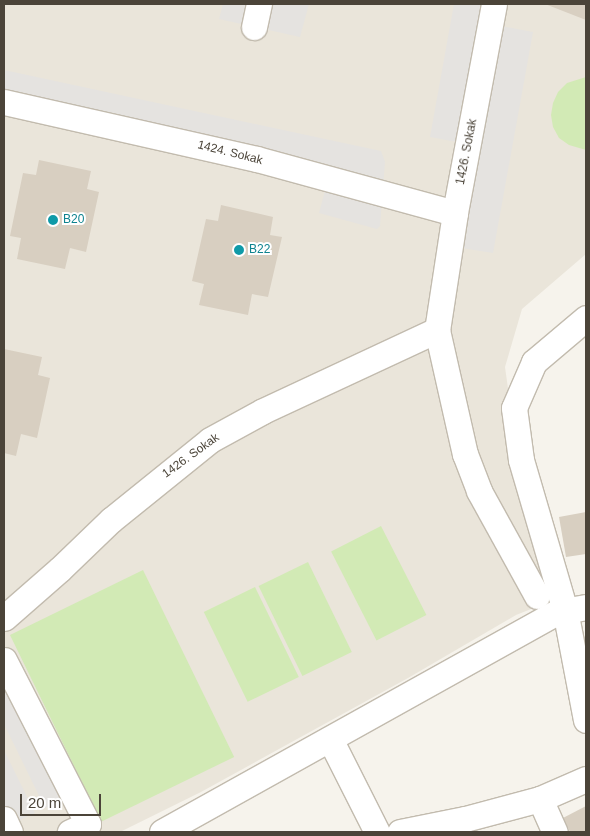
<!DOCTYPE html>
<html>
<head>
<meta charset="utf-8">
<style>
  body { margin:0 }
  #map { position:relative; width:590px; height:836px; overflow:hidden; background:#f6f3ec; font-family:Arial,sans-serif }
  div>[style] { position:absolute }
  .residential>* { inset:0; background:#eae5da }
  .green>* { inset:0; background:#d2eab5; transform-origin:0 0 }
  .parking>* { inset:0; background:#e5e3e0 }
  .building>* { inset:0; background:#d8cfc1 }
  .roads { filter:drop-shadow(1px 0 #c2bbae) drop-shadow(-1px 0 #c2bbae) drop-shadow(0 1px #c2bbae) drop-shadow(0 -1px #c2bbae) }
  .minor>* { height:25px; margin:-12.5px; padding:0 12.5px; transform-origin:12.5px; border-radius:12.5px; background:#fff }
  .dots>* { width:14px; height:14px; translate:-50% -50%; box-sizing:border-box; border:2px solid #fff; border-radius:50% }
  span { translate:-50% -50%; white-space:nowrap; text-align:center; line-height:1.15; -webkit-text-stroke:4px #fff; paint-order:stroke }
  .street-label { font-size:12px; color:#4b4439 }
  .culture-label { font-size:12px; color:#0d838f }
  .left { translate:0 -50%; text-align:left }
  .frame { position:absolute; inset:0; border:5px solid #4b4439; pointer-events:none }
  .scale { position:absolute; left:20px; top:794px; width:81px; height:22px; box-sizing:border-box; border:2px solid #4b4439; border-top:0; padding-left:6px; font-size:15px; line-height:18px; white-space:nowrap; color:#4b4439; -webkit-text-stroke:4px #fff; paint-order:stroke }
</style>
</head>
<body>
<div id="map">
  <div class="residential">
    <div style="clip-path:polygon(4px 4px,586px 4px,586px 254px,522px 309px,505px 367px,523px 496px,559px 598px,516px 615px,408px 678px,201px 792px,120px 832px,4px 832px)"></div>
  </div>
  <div class="green">
    <div style="clip-path:polygon(586px 77px,586px 150px,569px 145px,559px 138px,553px 127px,551px 115px,553px 103px,558px 92px,567px 83px)"></div>
    <div style="left:381px;top:526px;width:100px;height:56px;rotate:63deg"></div>
    <div style="left:308px;top:562px;width:100px;height:55px;rotate:64deg"></div>
    <div style="left:143px;top:570px;width:208px;height:148px;rotate:64deg"></div>
    <div style="left:255px;top:587px;width:100px;height:57px;rotate:64deg"></div>
  </div>
  <div class="parking">
    <div style="clip-path:polygon(223px 4px,309px 4px,300px 37px,219px 19px)"></div>
    <div style="clip-path:polygon(454px 4px,494px 4px,490px 24px,533px 32px,493px 253px,449px 246px,468px 144px,430px 137px)"></div>
    <div style="clip-path:polygon(4px 70px,381px 151px,385px 162px,380px 226px,377px 229px,319px 213px,328px 180px,4px 101px)"></div>
    <div style="clip-path:polygon(4px 676px,74px 794px,45px 808px,4px 724px)"></div>
    <div style="clip-path:polygon(4px 750px,35px 813px,7px 826px,4px 819px)"></div>
  </div>
  <div class="building">
    <div style="clip-path:polygon(545px 4px,586px 4px,586px 20px)"></div>
    <div style="clip-path:polygon(39px 160px,91px 171px,87px 189px,99px 192px,86px 252px,70px 248px,65px 269px,17px 259px,21px 238px,10px 236px,23px 173px,36px 175px)"></div>
    <div style="clip-path:polygon(221px 205px,273px 217px,270px 235px,282px 237px,268px 297px,252px 294px,248px 315px,199px 305px,204px 284px,192px 281px,206px 219px,218px 221px)"></div>
    <div style="clip-path:polygon(4px 349px,42px 357px,38px 375px,50px 378px,37px 438px,21px 434px,16px 456px,4px 453px)"></div>
    <div style="clip-path:polygon(586px 512px,586px 554px,566px 557px,559px 517px)"></div>
    <div style="clip-path:polygon(586px 806px,586px 832px,570px 832px,563px 818px)"></div>
  </div>
  <div class="roads">
    <div class="minor">
      <div style="left:494px;top:4px;width:213px;rotate:100.6deg"></div>
      <div style="left:455px;top:213px;width:118px;rotate:98.7deg"></div>
      <div style="left:437px;top:330px;width:127px;rotate:77.3deg"></div>
      <div style="left:465px;top:454px;width:40px;rotate:69deg"></div>
      <div style="left:479px;top:491px;width:120px;rotate:61.1deg"></div>
      <div style="left:254px;top:27px;width:24px;rotate:-78deg"></div>
      <div style="left:4px;top:102px;width:259px;rotate:12.7deg"></div>
      <div style="left:257px;top:159px;width:205px;rotate:15.3deg"></div>
      <div style="left:586px;top:318px;width:68px;rotate:139.8deg"></div>
      <div style="left:534px;top:362px;width:50px;rotate:113.5deg"></div>
      <div style="left:514px;top:408px;width:52px;rotate:82.3deg"></div>
      <div style="left:521px;top:460px;width:156px;rotate:73.7deg"></div>
      <div style="left:565px;top:610px;width:112px;rotate:79.2deg"></div>
      <div style="left:4px;top:618px;width:74px;rotate:-41.2deg"></div>
      <div style="left:60px;top:569px;width:71px;rotate:-43.9deg"></div>
      <div style="left:111px;top:520px;width:127px;rotate:-38.9deg"></div>
      <div style="left:210px;top:440px;width:60px;rotate:-28.7deg"></div>
      <div style="left:263px;top:411px;width:192px;rotate:-25deg"></div>
      <div style="left:4px;top:660px;width:184px;rotate:62.9deg"></div>
      <div style="left:88px;top:824px;width:20px;rotate:156deg"></div>
      <div style="left:330px;top:739px;width:104px;rotate:63.2deg"></div>
      <div style="left:540px;top:799px;width:36px;rotate:66deg"></div>
      <div style="left:4px;top:819px;width:14px;rotate:65deg"></div>
      <div style="left:162px;top:832px;width:453px;rotate:-29.1deg"></div>
      <div style="left:558px;top:612px;width:28px;rotate:-10deg"></div>
      <div style="left:400px;top:832px;width:66px;rotate:-11.3deg"></div>
      <div style="left:465px;top:819px;width:78px;rotate:-14.9deg"></div>
      <div style="left:540px;top:799px;width:50px;rotate:-23.5deg"></div>
    </div>
  </div>
  <div class="dots">
    <div style="left:53px;top:220px;background:#0f9aa8"></div>
    <div style="left:239px;top:250px;background:#0f9aa8"></div>
  </div>
  <div class="street-label">
    <span style="left:467px;top:152px;rotate:-79deg">1426. Sokak</span>
    <span style="left:230px;top:153px;rotate:14deg">1424. Sokak</span>
    <span style="left:191px;top:456px;rotate:-36deg">1426. Sokak</span>
  </div>
  <div class="culture-label">
    <span class="left" style="left:63px;top:220px">B20</span>
    <span class="left" style="left:249px;top:250px">B22</span>
  </div>
  <div class="frame"></div>
  <div class="scale">20 m</div>
</div>
</body>
</html>
